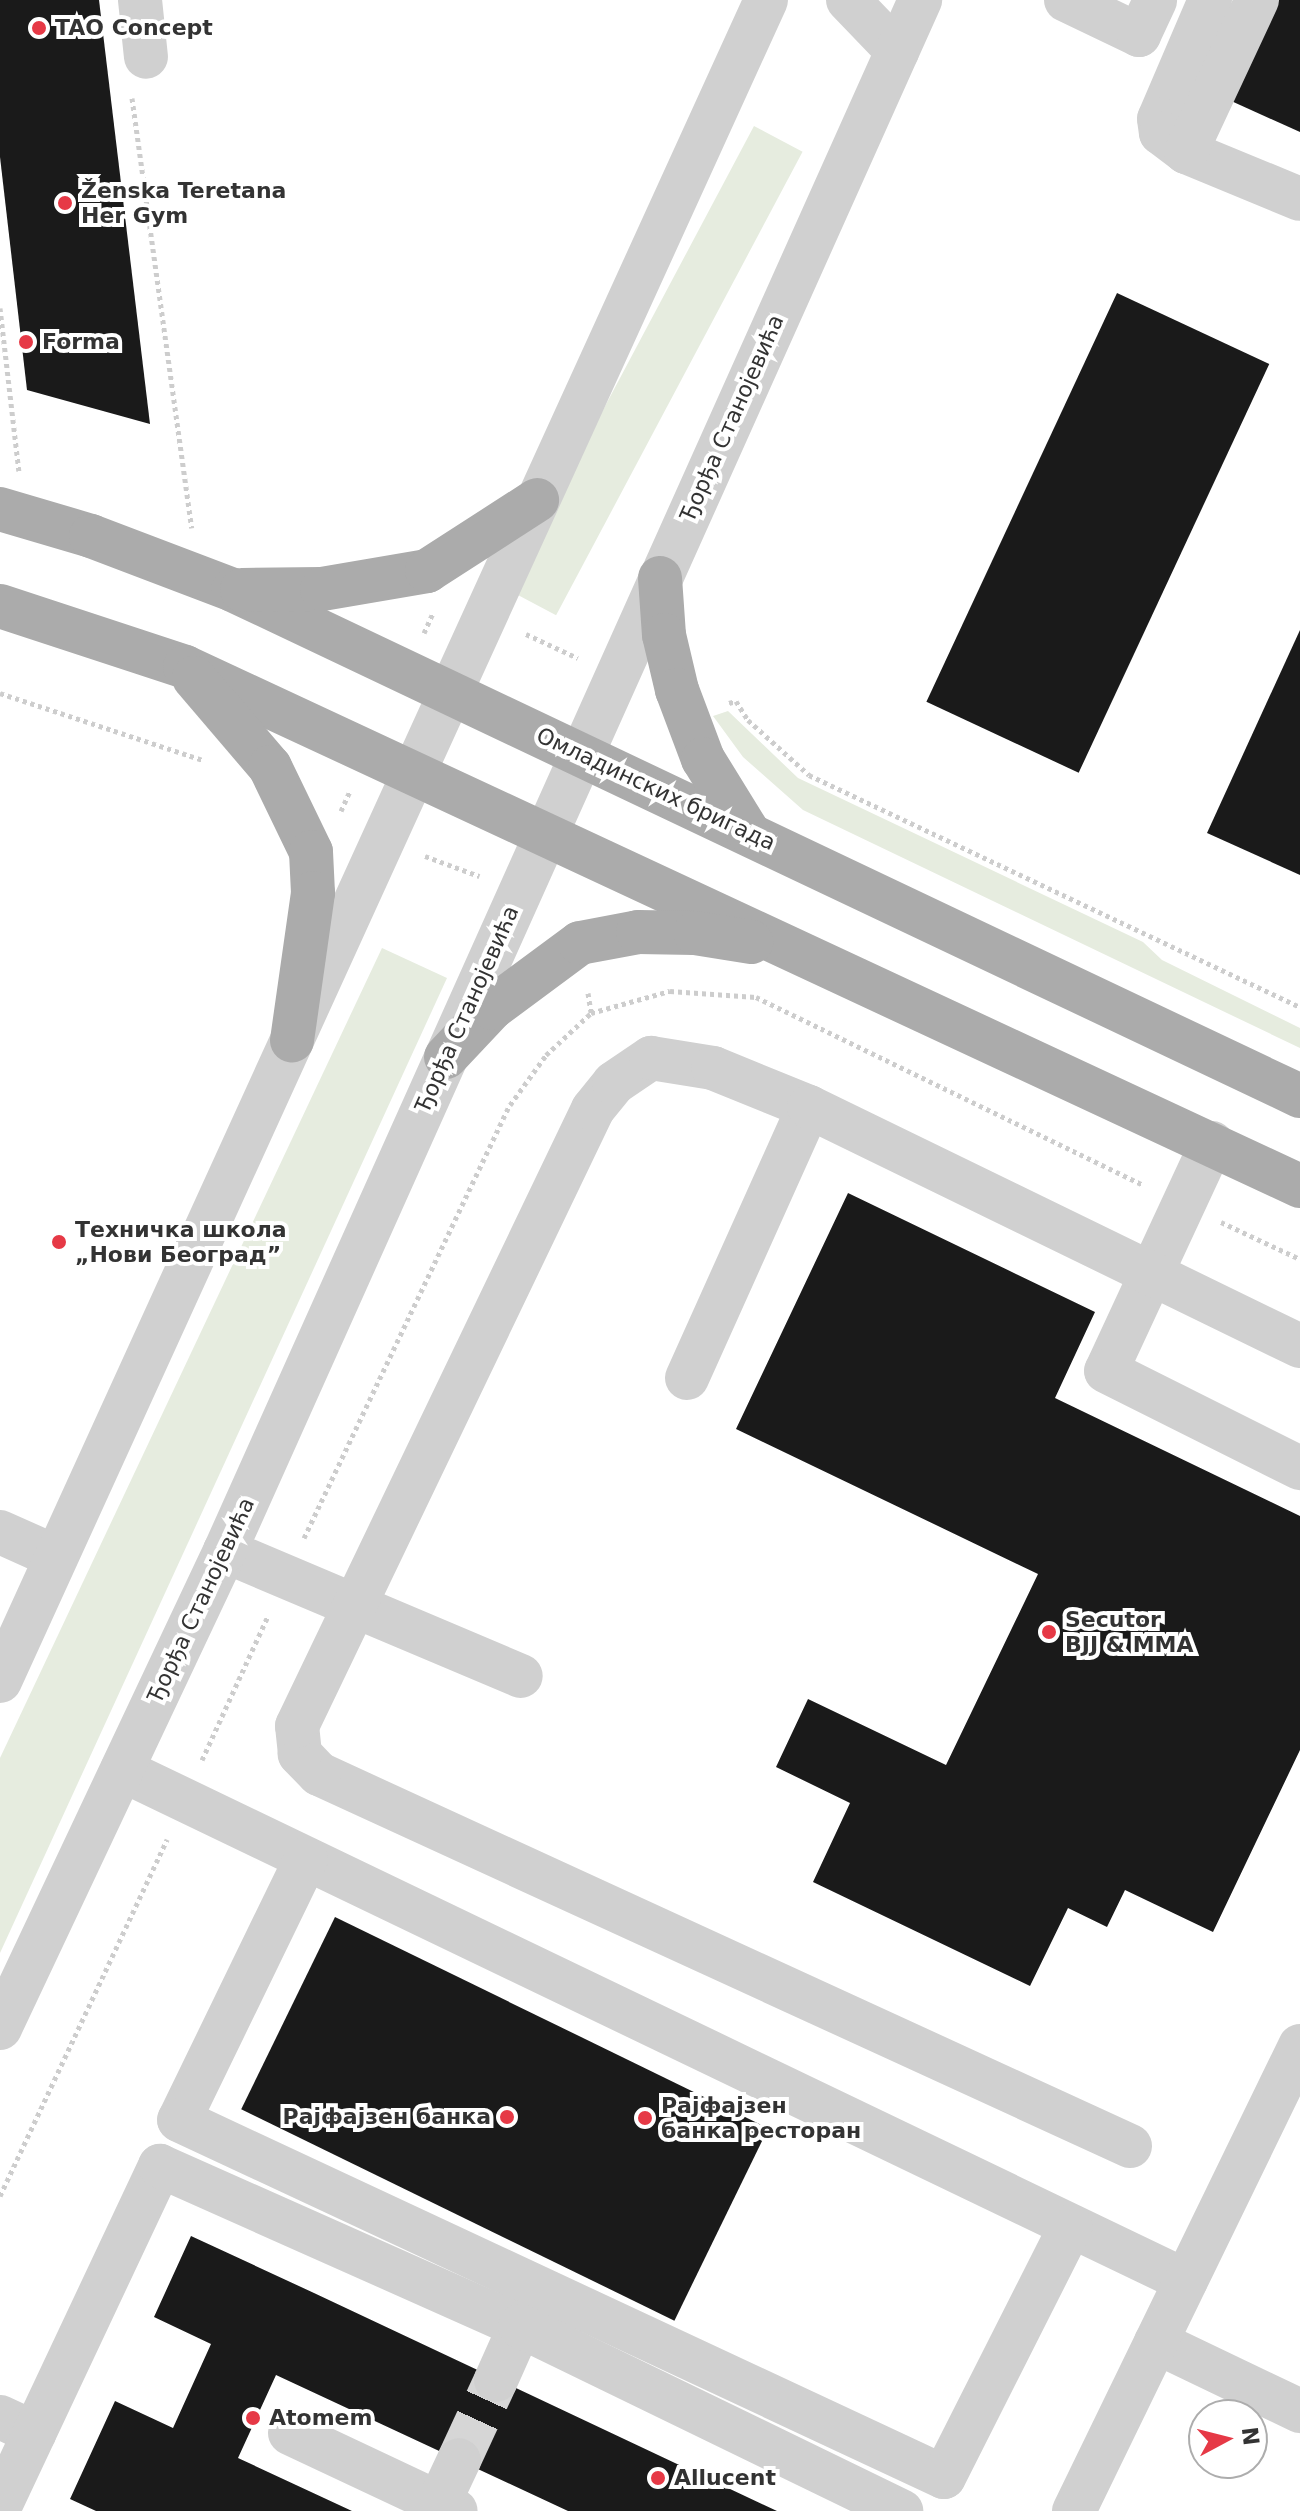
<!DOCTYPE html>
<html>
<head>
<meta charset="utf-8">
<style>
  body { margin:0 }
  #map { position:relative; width:1300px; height:2511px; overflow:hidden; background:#fff; font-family:"DejaVu Sans",sans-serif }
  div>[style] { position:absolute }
  .green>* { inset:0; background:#e6ecdf; transform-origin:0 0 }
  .building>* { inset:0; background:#1a1a1a; transform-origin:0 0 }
  .minor-tunnel>* { height:44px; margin-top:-22px; transform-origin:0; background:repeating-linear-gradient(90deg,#d6d6d6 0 44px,transparent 0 66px) }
  .path>* { height:5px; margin-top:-2.5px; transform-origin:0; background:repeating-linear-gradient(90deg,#cdcdcd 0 4px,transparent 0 8px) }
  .minor>* { height:44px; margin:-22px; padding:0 22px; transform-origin:22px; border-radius:22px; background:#d0d0d0 }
  .major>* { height:44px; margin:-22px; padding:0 22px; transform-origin:22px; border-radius:22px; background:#ababab }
  .dots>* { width:22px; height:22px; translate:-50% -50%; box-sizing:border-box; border:4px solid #fff; border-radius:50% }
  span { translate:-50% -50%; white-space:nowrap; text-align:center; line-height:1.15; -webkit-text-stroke:8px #fff; paint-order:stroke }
  .poi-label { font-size:22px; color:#333; font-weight:700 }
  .left { translate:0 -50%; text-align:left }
  .right { translate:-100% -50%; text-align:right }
  .street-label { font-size:22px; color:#333 }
  .north { position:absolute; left:1188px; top:2399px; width:80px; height:80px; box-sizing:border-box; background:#fff; border:2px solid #adadad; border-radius:50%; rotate:83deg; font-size:22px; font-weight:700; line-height:32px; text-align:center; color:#333 }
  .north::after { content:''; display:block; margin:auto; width:28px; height:36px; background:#e63946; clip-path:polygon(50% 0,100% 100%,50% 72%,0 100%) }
</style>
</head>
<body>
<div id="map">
  <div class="green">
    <div style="left:754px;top:126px;width:55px;height:525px;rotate:28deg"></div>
    <div style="clip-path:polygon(728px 711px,798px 778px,1143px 942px,1162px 960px,1300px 1028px,1300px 1048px,803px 810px,743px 757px,713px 716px)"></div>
    <div style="clip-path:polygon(382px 948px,447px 978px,0 1953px,0 1758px)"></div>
  </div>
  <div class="building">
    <div style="clip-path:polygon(0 0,99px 0,150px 424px,27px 390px,0 157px)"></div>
    <div style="clip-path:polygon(1273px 0,1300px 0,1300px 132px,1229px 100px)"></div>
    <div style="left:1117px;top:293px;width:168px;height:451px;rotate:25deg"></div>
    <div style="clip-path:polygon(1300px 630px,1300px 875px,1207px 833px)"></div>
    <div style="clip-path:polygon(848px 1193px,1095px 1312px,1055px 1398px,1300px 1516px,1300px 1750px,1213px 1932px,1125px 1890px,1107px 1927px,1068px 1908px,1030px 1986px,813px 1882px,850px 1803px,776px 1767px,808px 1699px,946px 1765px,1038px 1574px,736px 1429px)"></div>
    <div style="left:335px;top:1917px;width:482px;height:214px;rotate:26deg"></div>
    <div style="clip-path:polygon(191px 2236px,314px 2293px,777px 2511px,568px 2511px,276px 2375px,238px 2458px,352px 2511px,96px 2511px,70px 2499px,115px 2401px,173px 2428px,211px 2344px,154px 2317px)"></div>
  </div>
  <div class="minor-tunnel">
    <div style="left:459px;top:2460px;width:88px;rotate:-65.2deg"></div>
  </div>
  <div class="path">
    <div style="left:132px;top:98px;width:434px;rotate:82.1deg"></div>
    <div style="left:0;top:308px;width:164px;rotate:83.4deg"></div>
    <div style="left:424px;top:633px;width:22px;rotate:-66deg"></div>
    <div style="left:526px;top:634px;width:57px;rotate:24.8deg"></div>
    <div style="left:0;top:693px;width:214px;rotate:18.3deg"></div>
    <div style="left:729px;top:703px;width:7px;rotate:-16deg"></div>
    <div style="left:736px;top:701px;width:22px;rotate:58deg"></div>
    <div style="left:748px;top:720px;width:82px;rotate:42deg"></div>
    <div style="left:809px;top:775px;width:543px;rotate:25.29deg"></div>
    <div style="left:341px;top:811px;width:22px;rotate:-66deg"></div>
    <div style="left:425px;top:856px;width:58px;rotate:20.3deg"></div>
    <div style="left:588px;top:993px;width:20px;rotate:81deg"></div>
    <div style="left:1221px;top:1222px;width:87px;rotate:25.1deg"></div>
    <div style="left:304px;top:1538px;width:480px;rotate:-64.6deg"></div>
    <div style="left:510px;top:1105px;width:62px;rotate:-54.2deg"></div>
    <div style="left:546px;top:1055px;width:62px;rotate:-43deg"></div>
    <div style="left:591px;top:1013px;width:82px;rotate:-15.6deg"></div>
    <div style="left:670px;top:991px;width:86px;rotate:4deg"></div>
    <div style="left:756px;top:997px;width:430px;rotate:25.9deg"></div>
    <div style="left:202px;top:1760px;width:158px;rotate:-65.4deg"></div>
    <div style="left:0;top:2196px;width:394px;rotate:-64.9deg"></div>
  </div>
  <div class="minor">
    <div style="left:140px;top:0;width:57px;rotate:84deg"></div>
    <div style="left:848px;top:0;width:71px;rotate:46.1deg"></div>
    <div style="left:1066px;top:0;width:81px;rotate:25.6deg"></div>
    <div style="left:1139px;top:35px;width:38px;rotate:-65deg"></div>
    <div style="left:1210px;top:0;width:129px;rotate:113.2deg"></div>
    <div style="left:1159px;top:119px;width:14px;rotate:82deg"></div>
    <div style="left:1161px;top:133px;width:31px;rotate:37deg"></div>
    <div style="left:1186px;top:152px;width:123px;rotate:22.4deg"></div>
    <div style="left:1186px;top:152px;width:168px;rotate:-65deg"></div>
    <div style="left:1212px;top:1143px;width:251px;rotate:114.9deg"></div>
    <div style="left:1106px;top:1371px;width:217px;rotate:26.6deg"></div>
    <div style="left:687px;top:1378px;width:297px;rotate:-65.8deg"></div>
    <div style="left:0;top:1532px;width:61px;rotate:24.1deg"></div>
    <div style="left:225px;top:1551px;width:321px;rotate:22.9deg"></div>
    <div style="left:0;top:1681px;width:1847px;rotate:-65.5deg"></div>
    <div style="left:122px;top:1770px;width:1180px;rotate:25.65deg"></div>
    <div style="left:306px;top:1859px;width:290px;rotate:115.9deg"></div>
    <div style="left:179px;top:2120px;width:844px;rotate:25.02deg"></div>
    <div style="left:944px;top:2477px;width:281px;rotate:-63.2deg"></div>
    <div style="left:0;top:2028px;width:527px;rotate:-64.75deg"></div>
    <div style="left:225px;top:1551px;width:1700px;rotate:-65.86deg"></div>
    <div style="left:1130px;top:2146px;width:892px;rotate:-155.36deg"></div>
    <div style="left:319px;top:1774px;width:28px;rotate:-134deg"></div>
    <div style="left:300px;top:1754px;width:28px;rotate:-96deg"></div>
    <div style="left:297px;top:1726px;width:684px;rotate:-64.37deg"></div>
    <div style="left:593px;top:1109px;width:33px;rotate:-51deg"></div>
    <div style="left:614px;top:1083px;width:45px;rotate:-34deg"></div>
    <div style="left:651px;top:1058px;width:63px;rotate:9.2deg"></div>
    <div style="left:713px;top:1068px;width:104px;rotate:22.1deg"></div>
    <div style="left:809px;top:1107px;width:546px;rotate:25.96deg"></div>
    <div style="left:1156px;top:2342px;width:160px;rotate:25.6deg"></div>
    <div style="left:496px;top:2380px;width:59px;rotate:-66deg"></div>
    <div style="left:0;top:2417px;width:38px;rotate:25deg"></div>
    <div style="left:290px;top:2433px;width:183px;rotate:25.2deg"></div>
    <div style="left:0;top:2506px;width:376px;rotate:-64.8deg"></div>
    <div style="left:160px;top:2166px;width:394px;rotate:24deg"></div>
    <div style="left:520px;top:2326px;width:424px;rotate:25.9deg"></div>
    <div style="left:435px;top:2511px;width:56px;rotate:-64.8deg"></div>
    <div style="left:1074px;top:2511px;width:517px;rotate:-64.08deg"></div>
  </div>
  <div class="major">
    <div style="left:0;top:509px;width:95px;rotate:16.5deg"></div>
    <div style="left:91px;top:536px;width:152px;rotate:20.8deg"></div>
    <div style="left:233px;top:590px;width:1181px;rotate:25.37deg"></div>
    <div style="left:660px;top:578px;width:57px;rotate:86deg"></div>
    <div style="left:664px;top:635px;width:57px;rotate:76.7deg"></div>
    <div style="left:677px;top:690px;width:74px;rotate:69.4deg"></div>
    <div style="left:703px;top:759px;width:86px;rotate:58.3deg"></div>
    <div style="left:242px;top:590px;width:80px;rotate:-0.7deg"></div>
    <div style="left:322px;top:589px;width:107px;rotate:-9.7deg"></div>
    <div style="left:427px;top:571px;width:131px;rotate:-32.8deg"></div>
    <div style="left:0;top:606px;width:195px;rotate:18.2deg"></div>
    <div style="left:185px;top:667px;width:1230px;rotate:24.96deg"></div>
    <div style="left:194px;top:678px;width:117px;rotate:49.5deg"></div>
    <div style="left:270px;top:767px;width:94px;rotate:64.2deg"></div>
    <div style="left:311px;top:852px;width:41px;rotate:87.2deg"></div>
    <div style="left:313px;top:893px;width:149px;rotate:98.1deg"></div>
    <div style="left:446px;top:1057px;width:67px;rotate:-46.8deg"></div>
    <div style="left:492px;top:1008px;width:109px;rotate:-36.5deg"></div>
    <div style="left:580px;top:943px;width:59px;rotate:-10.7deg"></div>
    <div style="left:638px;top:932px;width:57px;rotate:1deg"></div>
    <div style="left:695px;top:933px;width:57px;rotate:9.1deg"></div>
  </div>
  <div class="dots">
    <div style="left:39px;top:28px;background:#e63946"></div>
    <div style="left:65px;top:203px;background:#e63946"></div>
    <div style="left:26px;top:342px;background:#e63946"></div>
    <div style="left:59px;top:1242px;background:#e63946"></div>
    <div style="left:1049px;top:1632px;background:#e63946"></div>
    <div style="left:507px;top:2117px;background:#e63946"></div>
    <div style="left:645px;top:2118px;background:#e63946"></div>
    <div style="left:253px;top:2418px;background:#e63946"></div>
    <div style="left:658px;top:2478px;background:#e63946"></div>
  </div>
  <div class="poi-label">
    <span class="left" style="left:55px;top:28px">TAO Concept</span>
    <span class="left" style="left:81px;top:203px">Ženska Teretana<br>Her Gym</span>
    <span class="left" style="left:42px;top:342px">Forma</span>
    <span class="left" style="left:75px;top:1242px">Техничка школа<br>„Нови Београд”</span>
    <span class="left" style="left:1065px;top:1632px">Secutor<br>BJJ &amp; MMA</span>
    <span class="left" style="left:661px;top:2118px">Рајфајзен<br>банка ресторан</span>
    <span class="right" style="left:491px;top:2117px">Рајфајзен банка</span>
    <span class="left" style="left:269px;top:2418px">Atomem</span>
    <span class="left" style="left:674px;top:2478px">Allucent</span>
  </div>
  <div class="street-label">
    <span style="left:732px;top:418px;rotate:-66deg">Ђорђа Станојевића</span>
    <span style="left:656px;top:789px;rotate:25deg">Омладинских бригада</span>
    <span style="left:467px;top:1009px;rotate:-66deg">Ђорђа Станојевића</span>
    <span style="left:201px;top:1600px;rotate:-65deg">Ђорђа Станојевића</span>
  </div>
  <div class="north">N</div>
</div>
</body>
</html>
